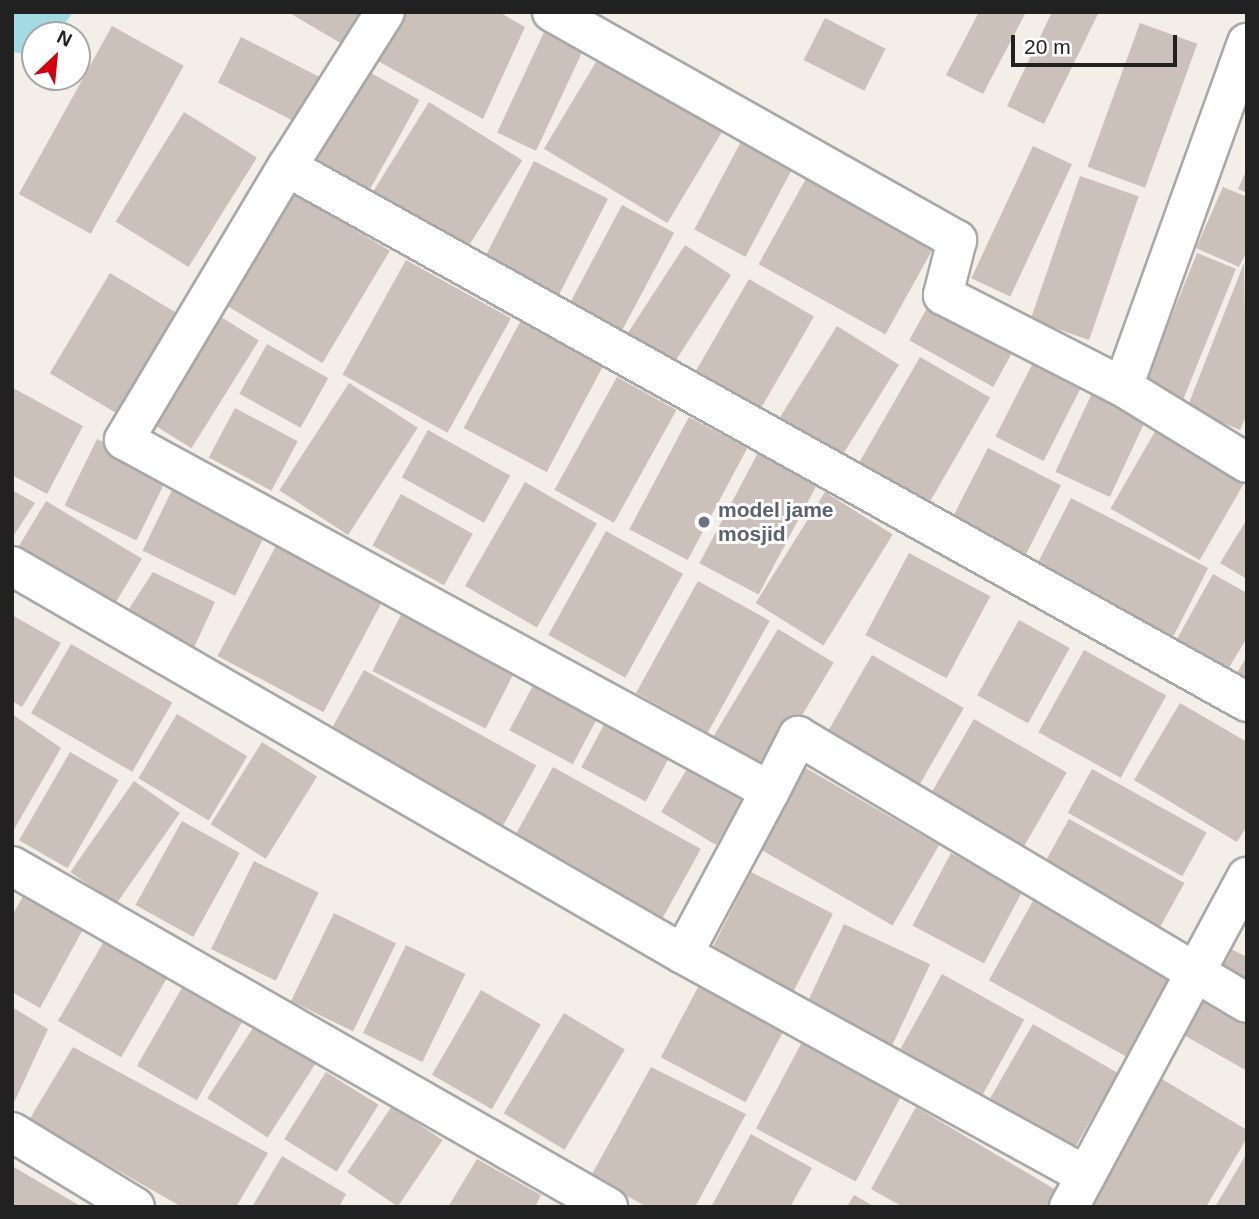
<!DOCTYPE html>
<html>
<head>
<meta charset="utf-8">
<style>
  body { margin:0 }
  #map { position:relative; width:1259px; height:1219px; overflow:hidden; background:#f3eee7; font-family:Arial,sans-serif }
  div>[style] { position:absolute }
  .water>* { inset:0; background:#a4dae4 }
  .building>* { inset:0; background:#cbc0ba; transform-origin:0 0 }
  .roads { filter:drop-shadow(2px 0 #a8a8a8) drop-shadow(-2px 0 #a8a8a8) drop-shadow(0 2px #a8a8a8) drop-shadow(0 -2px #a8a8a8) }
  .minor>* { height:38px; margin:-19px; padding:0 19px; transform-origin:19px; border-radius:19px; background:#fff }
  .dots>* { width:19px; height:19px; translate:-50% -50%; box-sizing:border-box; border:4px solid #fff; border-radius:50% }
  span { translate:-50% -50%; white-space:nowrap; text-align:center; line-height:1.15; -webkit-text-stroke:6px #fff; paint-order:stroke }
  .worship-label { font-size:21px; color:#5b616d; font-weight:700 }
  .left { translate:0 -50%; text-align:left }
  .frame { position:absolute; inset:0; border:14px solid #212121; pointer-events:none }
  .north { position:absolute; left:21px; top:21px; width:70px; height:70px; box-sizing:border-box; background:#fff; border:2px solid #a6a6a6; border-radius:50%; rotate:26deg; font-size:19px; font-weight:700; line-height:28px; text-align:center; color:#212121 }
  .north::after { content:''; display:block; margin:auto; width:24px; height:32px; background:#d3000f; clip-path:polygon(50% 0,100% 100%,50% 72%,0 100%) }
  .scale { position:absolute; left:1011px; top:35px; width:166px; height:32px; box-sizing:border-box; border:4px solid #212121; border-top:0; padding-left:9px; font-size:21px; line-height:24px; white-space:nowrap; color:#212121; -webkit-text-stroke:5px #fff; paint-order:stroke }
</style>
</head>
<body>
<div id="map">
  <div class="water">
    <div style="clip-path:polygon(12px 12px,73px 12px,57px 35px,35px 35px,35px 55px,12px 52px)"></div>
  </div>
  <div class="building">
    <div style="clip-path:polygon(288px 12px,375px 12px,352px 50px)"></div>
    <div style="clip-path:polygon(402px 12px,499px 12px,525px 27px,483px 119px,376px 60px)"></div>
    <div style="clip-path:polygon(979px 12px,1026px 12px,983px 94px,946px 75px)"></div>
    <div style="clip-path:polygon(1052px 12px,1099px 12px,1044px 124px,1007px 106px)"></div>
    <div style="left:825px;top:18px;width:68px;height:47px;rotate:27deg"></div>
    <div style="left:1140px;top:23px;width:61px;height:153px;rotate:20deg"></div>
    <div style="left:112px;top:26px;width:82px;height:192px;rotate:29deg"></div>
    <div style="left:544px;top:32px;width:43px;height:111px;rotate:25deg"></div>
    <div style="left:241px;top:37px;width:110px;height:51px;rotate:27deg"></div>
    <div style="left:599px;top:57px;width:144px;height:107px;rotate:31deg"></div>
    <div style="left:360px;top:67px;width:68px;height:110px;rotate:29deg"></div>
    <div style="left:429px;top:102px;width:110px;height:119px;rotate:32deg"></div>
    <div style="left:184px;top:112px;width:86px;height:129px;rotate:32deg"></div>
    <div style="left:744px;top:136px;width:58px;height:106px;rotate:28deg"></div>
    <div style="left:1033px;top:146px;width:43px;height:146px;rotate:25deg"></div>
    <div style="left:534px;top:161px;width:83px;height:114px;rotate:27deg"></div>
    <div style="clip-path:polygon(1247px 169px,1247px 193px,1238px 189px)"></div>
    <div style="left:808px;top:175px;width:145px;height:102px;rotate:29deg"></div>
    <div style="left:1080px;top:176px;width:62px;height:152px;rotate:19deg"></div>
    <div style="clip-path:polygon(1223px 187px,1247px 197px,1247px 251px,1239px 267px,1196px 248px)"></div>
    <div style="left:287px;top:189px;width:120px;height:131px;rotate:31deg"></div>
    <div style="left:622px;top:205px;width:59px;height:112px;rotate:28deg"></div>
    <div style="left:685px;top:245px;width:55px;height:115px;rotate:33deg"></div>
    <div style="left:1197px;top:253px;width:42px;height:145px;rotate:22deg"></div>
    <div style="left:406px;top:260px;width:120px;height:131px;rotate:29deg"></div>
    <div style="clip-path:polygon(1244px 263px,1247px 414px,1240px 430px,1187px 408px)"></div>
    <div style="left:110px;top:273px;width:85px;height:117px;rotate:31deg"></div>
    <div style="left:749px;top:279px;width:75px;height:115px;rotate:30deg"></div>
    <div style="left:931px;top:301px;width:96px;height:45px;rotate:29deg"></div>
    <div style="left:213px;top:312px;width:54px;height:127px;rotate:32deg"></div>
    <div style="left:520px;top:322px;width:94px;height:120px;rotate:28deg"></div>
    <div style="left:837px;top:326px;width:73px;height:115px;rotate:32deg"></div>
    <div style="left:267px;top:344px;width:70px;height:57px;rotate:29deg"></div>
    <div style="left:920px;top:357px;width:81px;height:133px;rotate:30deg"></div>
    <div style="left:1035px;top:359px;width:54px;height:87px;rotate:27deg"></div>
    <div style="left:617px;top:377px;width:68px;height:129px;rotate:29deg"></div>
    <div style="left:349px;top:383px;width:82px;height:128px;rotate:33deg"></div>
    <div style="clip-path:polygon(13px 388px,83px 426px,47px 494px,12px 475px)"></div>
    <div style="left:1093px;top:391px;width:60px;height:89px;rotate:25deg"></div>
    <div style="left:235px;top:408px;width:71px;height:56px;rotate:28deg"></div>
    <div style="left:689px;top:417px;width:66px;height:127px;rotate:28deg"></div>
    <div style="left:1157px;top:428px;width:103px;height:93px;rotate:30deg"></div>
    <div style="left:428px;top:430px;width:94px;height:54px;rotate:29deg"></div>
    <div style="left:97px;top:439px;width:80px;height:74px;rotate:26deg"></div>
    <div style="left:988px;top:448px;width:82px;height:85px;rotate:27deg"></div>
    <div style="left:759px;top:451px;width:67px;height:127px;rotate:28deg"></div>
    <div style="left:525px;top:482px;width:83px;height:120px;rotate:30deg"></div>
    <div style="left:175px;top:484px;width:103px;height:74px;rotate:26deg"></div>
    <div style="clip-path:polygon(12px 490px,35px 503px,12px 538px)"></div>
    <div style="left:825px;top:492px;width:80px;height:131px;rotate:32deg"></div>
    <div style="left:401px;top:494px;width:82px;height:59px;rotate:29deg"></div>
    <div style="left:1071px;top:498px;width:154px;height:82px;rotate:27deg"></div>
    <div style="left:46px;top:501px;width:112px;height:59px;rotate:31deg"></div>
    <div style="clip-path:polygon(1247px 519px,1247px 579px,1220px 563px)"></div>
    <div style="left:606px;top:531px;width:88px;height:119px;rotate:29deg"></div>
    <div style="left:278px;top:542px;width:120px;height:129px;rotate:28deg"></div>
    <div style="left:909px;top:553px;width:92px;height:93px;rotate:28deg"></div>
    <div style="clip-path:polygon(153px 572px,215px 602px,191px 654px,125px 615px)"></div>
    <div style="clip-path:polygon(1213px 574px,1247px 593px,1247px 638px,1222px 679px,1172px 648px)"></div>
    <div style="left:698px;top:581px;width:82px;height:128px;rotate:29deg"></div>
    <div style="left:406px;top:605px;width:127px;height:74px;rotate:27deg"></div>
    <div style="clip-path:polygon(12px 615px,61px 643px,22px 707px,12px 701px)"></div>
    <div style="left:1019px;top:620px;width:58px;height:86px;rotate:29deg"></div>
    <div style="left:778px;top:629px;width:65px;height:127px;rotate:31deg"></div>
    <div style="left:71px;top:644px;width:117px;height:80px;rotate:30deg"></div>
    <div style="left:1084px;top:650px;width:94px;height:94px;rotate:29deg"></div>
    <div style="left:872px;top:655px;width:106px;height:98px;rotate:30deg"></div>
    <div style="clip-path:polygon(1247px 656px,1247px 685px,1234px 678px)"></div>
    <div style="left:364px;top:670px;width:197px;height:76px;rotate:29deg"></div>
    <div style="left:536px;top:680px;width:72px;height:57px;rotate:28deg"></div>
    <div style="clip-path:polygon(1180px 703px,1247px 742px,1247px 826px,1237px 842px,1134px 780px)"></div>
    <div style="clip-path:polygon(12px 714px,61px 748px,12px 833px)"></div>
    <div style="left:177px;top:714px;width:82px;height:75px;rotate:31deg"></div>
    <div style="left:608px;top:717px;width:73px;height:57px;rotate:28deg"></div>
    <div style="left:974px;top:719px;width:107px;height:100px;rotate:30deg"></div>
    <div style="left:262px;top:742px;width:65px;height:97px;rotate:32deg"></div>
    <div style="left:70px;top:752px;width:56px;height:102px;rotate:30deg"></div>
    <div style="left:690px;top:764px;width:64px;height:56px;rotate:31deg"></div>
    <div style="left:553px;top:767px;width:169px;height:84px;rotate:29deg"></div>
    <div style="left:804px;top:767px;width:156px;height:93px;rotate:30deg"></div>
    <div style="left:1092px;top:769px;width:131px;height:50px;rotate:29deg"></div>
    <div style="left:134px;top:781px;width:56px;height:111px;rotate:35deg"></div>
    <div style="left:1069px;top:819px;width:132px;height:51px;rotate:29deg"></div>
    <div style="left:182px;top:821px;width:66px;height:96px;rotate:29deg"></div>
    <div style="left:951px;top:853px;width:81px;height:82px;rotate:28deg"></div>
    <div style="left:254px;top:861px;width:72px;height:98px;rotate:26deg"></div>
    <div style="left:751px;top:872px;width:92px;height:94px;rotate:27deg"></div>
    <div style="clip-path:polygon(27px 889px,87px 922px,40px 1008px,12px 992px,12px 916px)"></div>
    <div style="left:1034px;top:899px;width:160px;height:93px;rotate:29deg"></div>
    <div style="left:334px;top:913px;width:69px;height:98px;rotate:26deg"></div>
    <div style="left:844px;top:924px;width:95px;height:94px;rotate:25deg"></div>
    <div style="left:107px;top:936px;width:73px;height:98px;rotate:30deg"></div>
    <div style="left:406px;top:945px;width:66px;height:98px;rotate:26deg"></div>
    <div style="clip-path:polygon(1231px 949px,1247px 957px,1247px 1071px,1182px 1034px)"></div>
    <div style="left:942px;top:974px;width:94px;height:97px;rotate:29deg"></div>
    <div style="left:704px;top:976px;width:96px;height:92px;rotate:28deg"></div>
    <div style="left:186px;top:981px;width:69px;height:98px;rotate:30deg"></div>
    <div style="left:481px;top:990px;width:69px;height:98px;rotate:30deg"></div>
    <div style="clip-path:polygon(12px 1007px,48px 1029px,12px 1107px)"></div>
    <div style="left:564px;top:1013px;width:71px;height:117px;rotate:31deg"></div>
    <div style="left:260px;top:1017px;width:72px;height:97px;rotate:33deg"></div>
    <div style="left:1033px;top:1024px;width:98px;height:88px;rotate:30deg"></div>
    <div style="left:802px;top:1042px;width:113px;height:98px;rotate:28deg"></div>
    <div style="clip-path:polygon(73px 1047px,268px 1153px,236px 1207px,182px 1207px,29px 1120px)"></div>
    <div style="clip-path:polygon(651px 1067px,746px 1114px,695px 1207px,647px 1207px,591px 1176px)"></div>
    <div style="left:326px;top:1072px;width:62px;height:79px;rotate:32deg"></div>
    <div style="clip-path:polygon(1157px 1076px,1247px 1130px,1247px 1138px,1206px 1207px,1079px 1207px)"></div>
    <div style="left:392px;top:1106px;width:61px;height:80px;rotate:34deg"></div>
    <div style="clip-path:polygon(916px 1107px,1056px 1190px,1046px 1207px,903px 1207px,871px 1189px)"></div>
    <div style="clip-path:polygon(751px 1134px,812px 1168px,790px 1207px,711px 1207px)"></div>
    <div style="clip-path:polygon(1247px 1153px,1247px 1207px,1215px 1207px)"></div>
    <div style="clip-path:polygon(282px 1156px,346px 1194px,339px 1207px,252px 1207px)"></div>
    <div style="clip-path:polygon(477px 1159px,541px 1195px,535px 1207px,448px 1207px)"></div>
    <div style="clip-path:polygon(12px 1166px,82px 1207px,12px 1207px)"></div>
    <div style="clip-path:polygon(854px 1195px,875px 1207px,847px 1207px)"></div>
  </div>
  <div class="roads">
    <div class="minor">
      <div style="left:552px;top:12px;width:465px;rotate:29.4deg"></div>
      <div style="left:957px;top:240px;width:57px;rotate:104.3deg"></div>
      <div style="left:943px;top:295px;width:202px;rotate:27.1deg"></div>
      <div style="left:1123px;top:387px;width:145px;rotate:31.5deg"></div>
      <div style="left:287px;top:167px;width:183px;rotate:-57.7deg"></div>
      <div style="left:1123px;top:387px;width:366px;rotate:-70.2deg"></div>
      <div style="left:12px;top:566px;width:775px;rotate:30.04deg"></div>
      <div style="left:683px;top:954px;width:185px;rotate:-61.9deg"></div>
      <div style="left:770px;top:791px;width:735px;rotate:-151.48deg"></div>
      <div style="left:124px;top:440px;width:318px;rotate:-59.2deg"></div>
      <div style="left:287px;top:167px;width:1099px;rotate:29.13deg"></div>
      <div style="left:770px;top:791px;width:62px;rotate:-63deg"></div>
      <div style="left:798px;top:736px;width:522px;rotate:30.74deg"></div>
      <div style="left:12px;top:866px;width:687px;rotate:29.78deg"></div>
      <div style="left:683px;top:954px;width:457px;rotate:28.8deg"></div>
      <div style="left:12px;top:1132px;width:144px;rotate:31.4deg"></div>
      <div style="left:1069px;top:1207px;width:375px;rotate:-61.7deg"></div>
    </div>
  </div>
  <div class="dots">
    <div style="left:704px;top:522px;background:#6b7280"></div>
  </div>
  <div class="worship-label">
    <span class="left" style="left:718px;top:522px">model jame<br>mosjid</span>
  </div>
  <div class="frame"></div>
  <div class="north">N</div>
  <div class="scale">20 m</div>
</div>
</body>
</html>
